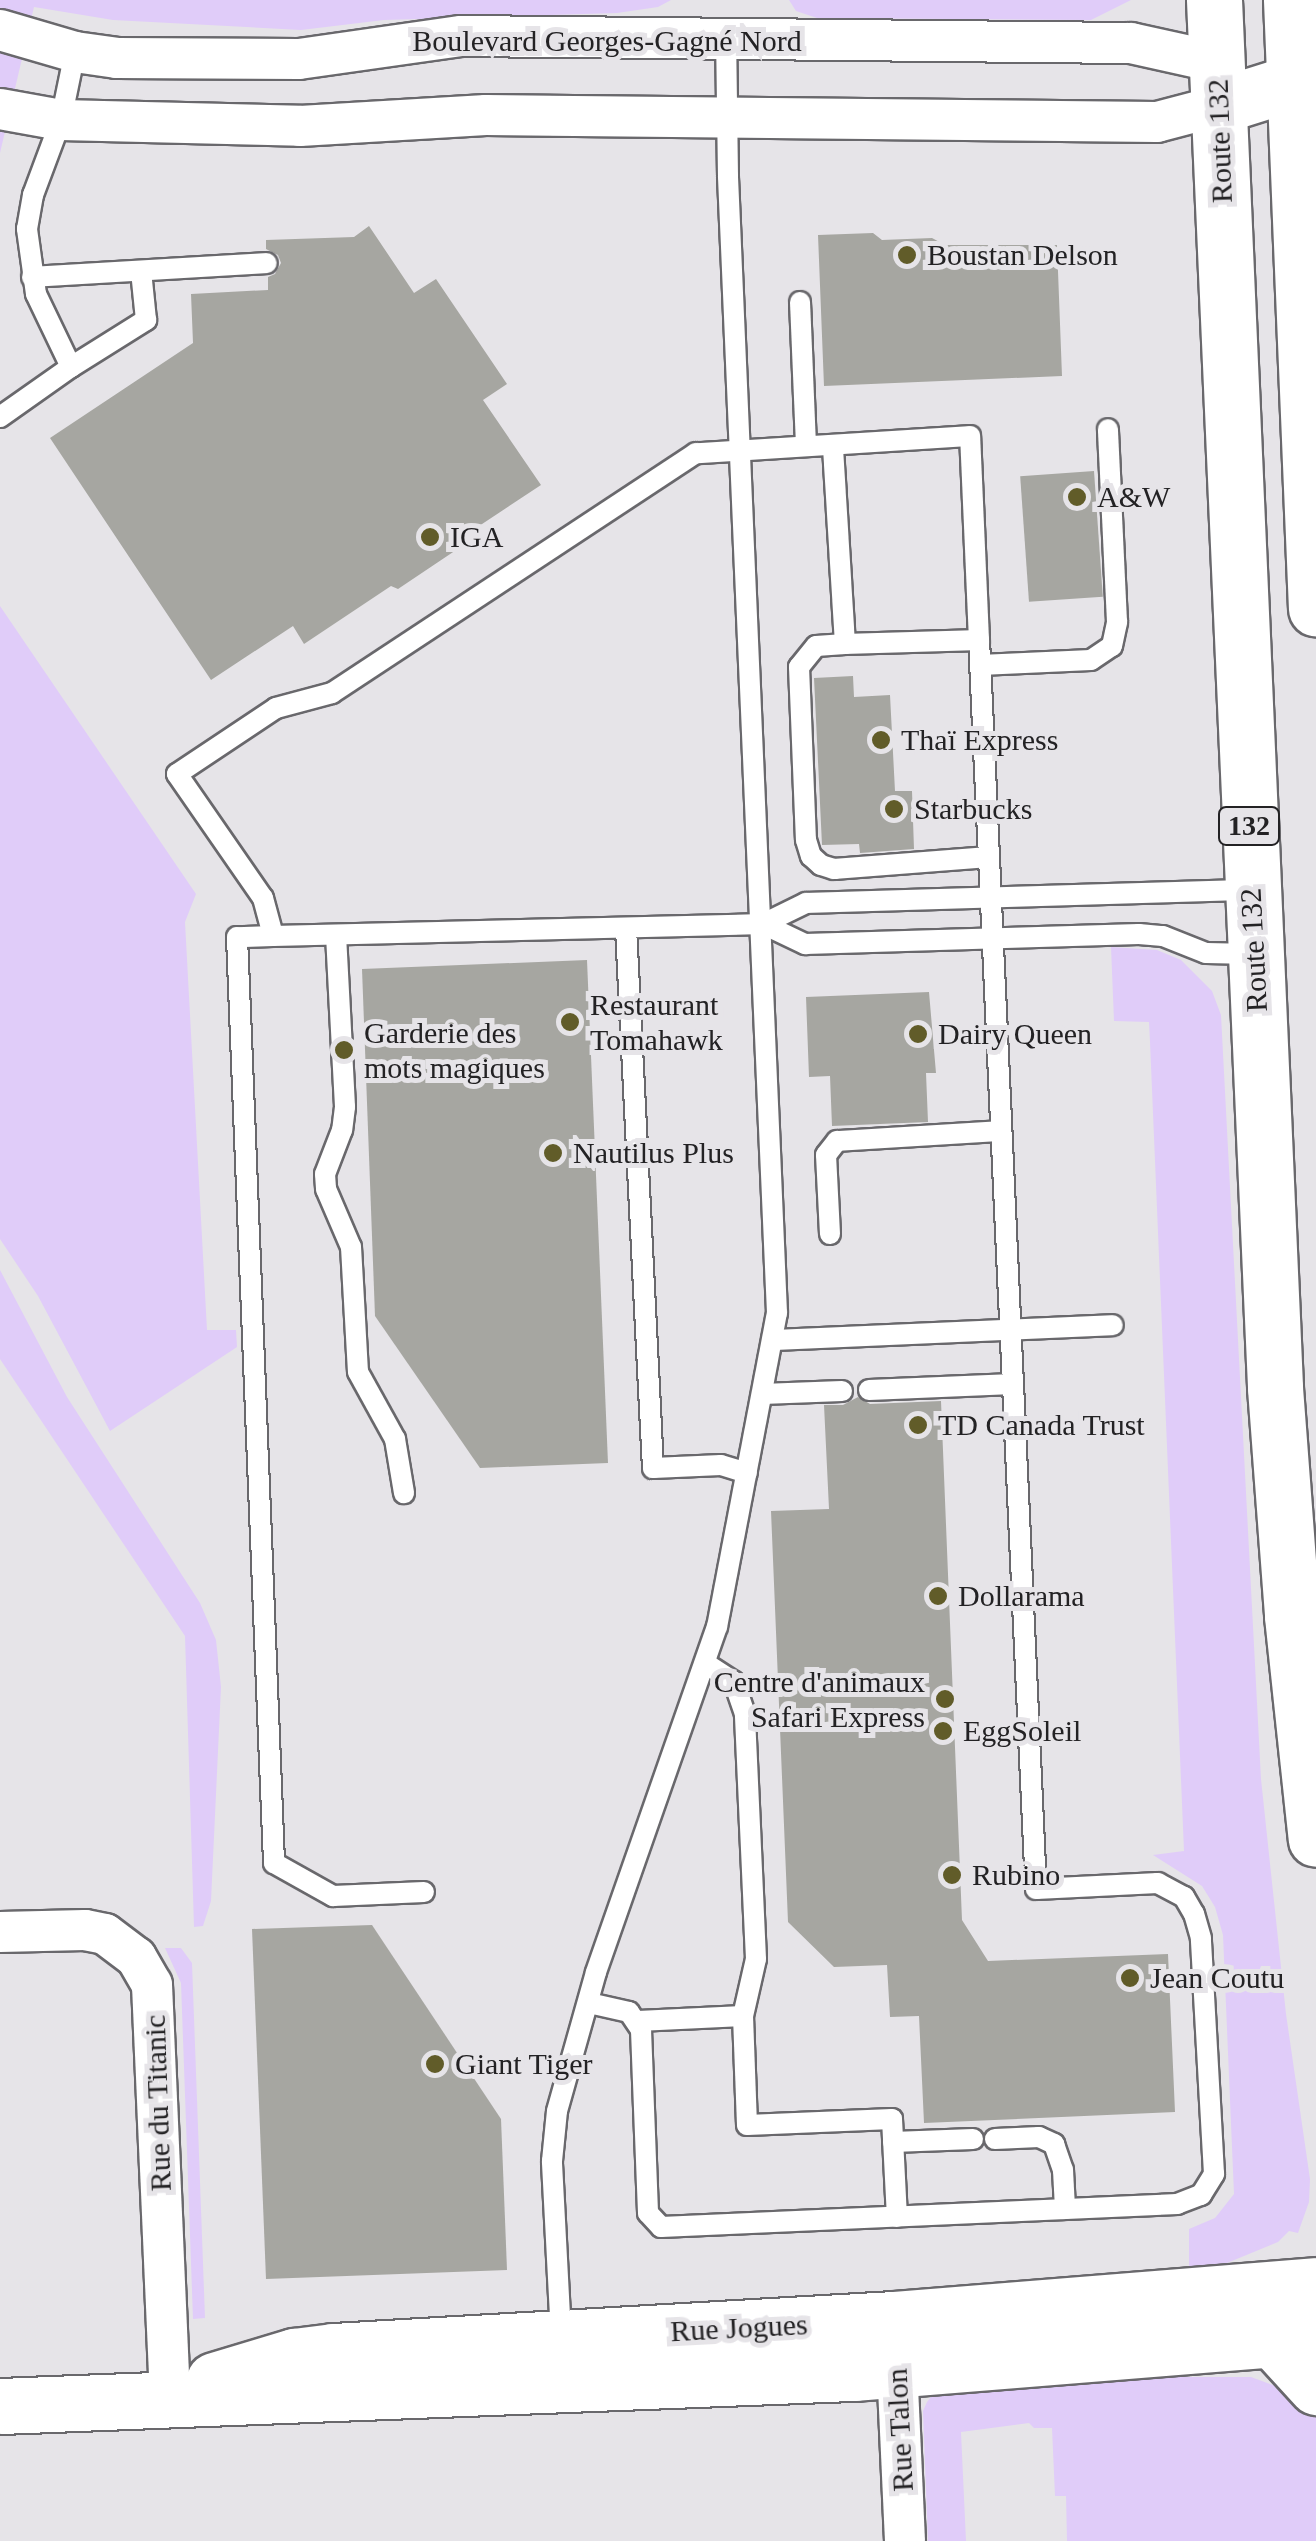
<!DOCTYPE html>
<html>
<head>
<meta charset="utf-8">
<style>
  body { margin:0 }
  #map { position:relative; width:1316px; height:2541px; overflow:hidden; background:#e6e4e8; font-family:Georgia,serif }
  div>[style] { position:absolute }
  .green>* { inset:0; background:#e0ccf9 }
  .building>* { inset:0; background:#a6a6a1; transform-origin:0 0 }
  .roads { filter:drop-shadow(2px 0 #69686c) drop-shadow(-2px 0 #69686c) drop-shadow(0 2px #69686c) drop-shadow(0 -2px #69686c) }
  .lane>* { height:20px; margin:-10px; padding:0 10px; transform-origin:10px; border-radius:10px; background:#fff }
  .street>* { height:40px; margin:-20px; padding:0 20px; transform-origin:20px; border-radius:20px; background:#fff }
  .secondary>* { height:55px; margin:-27.5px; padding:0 27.5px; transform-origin:27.5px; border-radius:27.5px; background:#fff }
  .highway>* { height:55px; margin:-27.5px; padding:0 27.5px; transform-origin:27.5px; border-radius:27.5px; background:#fff }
  .dots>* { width:28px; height:28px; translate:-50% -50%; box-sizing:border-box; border:5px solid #e6e4e8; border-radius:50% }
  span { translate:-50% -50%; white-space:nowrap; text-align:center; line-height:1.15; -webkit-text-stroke:10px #e6e4e8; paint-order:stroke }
  .shield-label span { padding:2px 8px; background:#e6e4e8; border:2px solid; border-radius:8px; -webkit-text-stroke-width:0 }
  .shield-label { font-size:28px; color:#232224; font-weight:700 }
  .street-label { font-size:30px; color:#232224 }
  .poi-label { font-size:30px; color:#232224 }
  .left { translate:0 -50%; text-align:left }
  .right { translate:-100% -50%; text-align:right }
</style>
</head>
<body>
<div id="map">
  <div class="green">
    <div style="clip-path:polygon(0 0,671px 0,658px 7px,617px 13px,384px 20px,301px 30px,113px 20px,34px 7px,0 153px)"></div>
    <div style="clip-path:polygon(789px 0,1131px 0,1091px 20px,817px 18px,796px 11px)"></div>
    <div style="clip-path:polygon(0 606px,196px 894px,185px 922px,207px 1330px,236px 1330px,237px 1347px,110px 1431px,38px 1296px,0 1239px)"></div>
    <div style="clip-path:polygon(1111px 947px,1157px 950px,1181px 960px,1212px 991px,1221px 1015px,1261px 1779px,1286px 2014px,1310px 2179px,1309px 2202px,1298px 2233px,1289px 2231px,1278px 2242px,1227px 2263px,1189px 2268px,1189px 2229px,1215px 2218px,1234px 2194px,1223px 1935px,1215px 1907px,1202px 1886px,1153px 1855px,1184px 1851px,1150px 1042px,1149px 1022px,1114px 1021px)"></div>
    <div style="clip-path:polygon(0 1270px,67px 1397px,200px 1603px,216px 1640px,221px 1687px,211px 1901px,203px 1926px,194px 1927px,185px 1636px,0 1359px)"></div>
    <div style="clip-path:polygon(165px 1948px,181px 1948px,192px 1963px,205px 2318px,193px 2319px,181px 1983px)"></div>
    <div style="clip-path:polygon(1061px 2377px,1251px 2377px,1303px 2396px,1316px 2407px,1316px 2541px,1067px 2541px,1066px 2496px,1055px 2496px,1052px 2428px,1034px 2428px,1029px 2423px,961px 2432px,966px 2541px,928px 2541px,923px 2411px,927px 2402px,935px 2392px)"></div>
  </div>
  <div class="building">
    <div style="clip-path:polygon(369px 226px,414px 293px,436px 279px,507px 384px,483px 400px,541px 485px,470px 532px,474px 538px,398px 589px,391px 586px,304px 644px,293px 626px,211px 680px,50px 438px,193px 343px,191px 294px,268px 290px,268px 277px,275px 274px,281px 263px,278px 255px,266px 249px,266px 240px,354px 237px)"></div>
    <div style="clip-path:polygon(873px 233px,882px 240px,932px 238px,945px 245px,1057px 245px,1062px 376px,824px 386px,818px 235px)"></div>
    <div style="left:1094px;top:471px;width:126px;height:74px;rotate:86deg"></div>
    <div style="clip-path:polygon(853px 676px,854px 697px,890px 695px,895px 791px,912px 791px,914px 849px,860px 853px,859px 844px,822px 845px,814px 678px)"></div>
    <div style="clip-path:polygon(587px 960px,608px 1463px,480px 1468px,375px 1316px,362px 969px)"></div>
    <div style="clip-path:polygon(929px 992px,936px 1073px,926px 1073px,928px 1122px,832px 1126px,830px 1076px,809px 1077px,806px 997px)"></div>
    <div style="clip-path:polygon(858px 1397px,870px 1404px,941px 1401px,962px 1920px,988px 1961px,1168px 1954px,1175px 2112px,924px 2123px,919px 2016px,890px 2017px,887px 1965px,834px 1967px,788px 1922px,771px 1511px,829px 1509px,824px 1405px,843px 1405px)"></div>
    <div style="clip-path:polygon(372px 1925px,501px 2119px,507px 2270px,266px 2279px,252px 1929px)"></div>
  </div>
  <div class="roads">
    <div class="lane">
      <div style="left:32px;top:277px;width:235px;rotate:-3.4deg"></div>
      <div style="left:800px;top:302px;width:144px;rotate:87.6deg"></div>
      <div style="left:71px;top:367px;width:89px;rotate:-32.1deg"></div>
      <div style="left:146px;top:320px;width:49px;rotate:-95.8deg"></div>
      <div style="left:0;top:417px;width:87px;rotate:-35.2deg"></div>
      <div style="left:71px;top:367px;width:81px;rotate:-115.6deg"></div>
      <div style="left:36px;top:294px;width:66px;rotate:-97.9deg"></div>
      <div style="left:27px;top:229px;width:35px;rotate:-80deg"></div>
      <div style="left:33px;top:195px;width:80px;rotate:-69.5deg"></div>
      <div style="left:61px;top:120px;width:69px;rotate:-78.4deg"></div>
      <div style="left:979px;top:640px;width:204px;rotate:-92.5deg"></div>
      <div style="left:970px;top:436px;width:275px;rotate:176.4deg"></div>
      <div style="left:696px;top:453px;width:436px;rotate:146.6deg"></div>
      <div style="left:332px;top:693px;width:58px;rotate:165deg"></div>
      <div style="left:276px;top:708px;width:119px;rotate:146.3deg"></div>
      <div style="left:177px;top:774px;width:151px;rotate:55.3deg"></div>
      <div style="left:263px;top:898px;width:39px;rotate:75deg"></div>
      <div style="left:273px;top:936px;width:490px;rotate:-1.4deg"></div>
      <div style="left:763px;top:924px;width:48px;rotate:-26deg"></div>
      <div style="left:806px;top:903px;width:444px;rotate:-1.7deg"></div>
      <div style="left:845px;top:644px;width:29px;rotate:176deg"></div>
      <div style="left:816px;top:646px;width:27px;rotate:129deg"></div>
      <div style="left:799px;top:667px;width:173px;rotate:87.7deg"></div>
      <div style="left:806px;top:840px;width:17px;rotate:73deg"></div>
      <div style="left:811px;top:856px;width:13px;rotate:42deg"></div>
      <div style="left:821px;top:865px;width:14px;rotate:17deg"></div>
      <div style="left:834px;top:869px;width:155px;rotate:-4.4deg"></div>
      <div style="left:980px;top:665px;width:111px;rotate:-2.6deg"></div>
      <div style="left:1091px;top:660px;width:25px;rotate:-34deg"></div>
      <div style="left:1112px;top:646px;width:25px;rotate:-78deg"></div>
      <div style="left:1117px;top:622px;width:193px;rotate:-92.7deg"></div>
      <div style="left:763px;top:924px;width:47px;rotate:25.5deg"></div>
      <div style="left:805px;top:944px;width:334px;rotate:-1.7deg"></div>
      <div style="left:1139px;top:934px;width:24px;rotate:5deg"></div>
      <div style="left:1163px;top:936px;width:46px;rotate:21.6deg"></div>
      <div style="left:1206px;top:953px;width:47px;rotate:1.2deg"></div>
      <div style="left:626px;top:928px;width:541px;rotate:87.14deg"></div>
      <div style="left:653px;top:1468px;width:68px;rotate:-2.5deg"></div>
      <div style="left:721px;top:1465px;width:27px;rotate:17deg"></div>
      <div style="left:336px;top:935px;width:172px;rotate:87deg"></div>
      <div style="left:345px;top:1107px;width:23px;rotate:97deg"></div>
      <div style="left:342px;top:1130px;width:47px;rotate:111.1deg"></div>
      <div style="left:325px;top:1174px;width:15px;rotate:86deg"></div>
      <div style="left:326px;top:1189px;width:63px;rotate:66.7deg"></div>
      <div style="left:351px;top:1247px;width:125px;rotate:86.8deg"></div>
      <div style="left:358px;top:1372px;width:77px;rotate:61.1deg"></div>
      <div style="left:395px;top:1439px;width:55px;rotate:80.5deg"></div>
      <div style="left:273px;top:936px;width:36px;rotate:178deg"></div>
      <div style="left:237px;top:937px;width:927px;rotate:87.71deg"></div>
      <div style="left:274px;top:1863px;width:68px;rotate:29.2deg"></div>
      <div style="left:333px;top:1896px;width:91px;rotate:-2.5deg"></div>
      <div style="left:830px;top:1234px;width:79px;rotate:-92.9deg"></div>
      <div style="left:826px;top:1155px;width:18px;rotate:-52deg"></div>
      <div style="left:837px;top:1141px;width:164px;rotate:-3.5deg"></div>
      <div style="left:773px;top:1340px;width:340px;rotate:-2.5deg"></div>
      <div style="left:869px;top:1390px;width:144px;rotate:-2.4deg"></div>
      <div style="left:762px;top:1394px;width:80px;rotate:-2.1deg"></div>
      <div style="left:589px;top:2003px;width:41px;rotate:12.7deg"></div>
      <div style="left:629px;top:2012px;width:22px;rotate:56deg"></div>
      <div style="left:641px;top:2030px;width:183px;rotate:87.8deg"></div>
      <div style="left:648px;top:2213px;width:19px;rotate:47deg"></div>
      <div style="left:661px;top:2227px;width:517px;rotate:-2.55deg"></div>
      <div style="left:1177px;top:2204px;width:26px;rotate:-21deg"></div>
      <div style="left:1201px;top:2195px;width:25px;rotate:-58deg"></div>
      <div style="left:1214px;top:2174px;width:236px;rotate:-93.2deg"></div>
      <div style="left:1201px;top:1938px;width:25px;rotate:-106deg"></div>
      <div style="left:1194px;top:1914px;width:20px;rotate:-120deg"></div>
      <div style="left:1184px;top:1897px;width:30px;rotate:-152deg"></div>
      <div style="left:1158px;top:1883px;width:122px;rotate:177.2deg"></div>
      <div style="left:1036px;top:1889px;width:1250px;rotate:-92.61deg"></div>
      <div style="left:979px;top:640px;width:134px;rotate:178.3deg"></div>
      <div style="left:845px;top:644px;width:199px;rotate:-93.5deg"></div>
      <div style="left:743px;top:2016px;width:109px;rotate:87.9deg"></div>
      <div style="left:747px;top:2125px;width:145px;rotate:-2.4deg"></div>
      <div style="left:892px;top:2119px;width:98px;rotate:87.1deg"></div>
      <div style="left:638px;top:2021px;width:105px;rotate:-2.7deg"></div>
      <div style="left:743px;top:2016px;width:58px;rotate:-77.2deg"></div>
      <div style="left:756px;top:1959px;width:245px;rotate:-92.6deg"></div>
      <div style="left:745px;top:1714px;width:34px;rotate:-109deg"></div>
      <div style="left:734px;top:1682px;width:35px;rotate:-147deg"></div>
      <div style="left:995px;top:2139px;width:44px;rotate:-2.6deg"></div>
      <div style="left:1039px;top:2137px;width:17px;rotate:25deg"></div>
      <div style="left:1054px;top:2144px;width:28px;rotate:71deg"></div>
      <div style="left:1063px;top:2170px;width:39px;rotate:87deg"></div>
      <div style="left:893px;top:2142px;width:80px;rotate:-2.1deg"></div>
      <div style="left:561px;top:2335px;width:174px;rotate:-93deg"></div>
      <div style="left:552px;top:2161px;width:50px;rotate:-84.3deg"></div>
      <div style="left:557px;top:2111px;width:144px;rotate:-74.3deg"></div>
      <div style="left:596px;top:1972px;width:366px;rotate:-70.7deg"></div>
      <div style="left:717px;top:1627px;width:320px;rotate:-79.2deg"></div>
      <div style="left:777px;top:1313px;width:1138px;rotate:-92.47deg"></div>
      <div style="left:728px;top:176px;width:135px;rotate:-90.8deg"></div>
    </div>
    <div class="street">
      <div style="left:0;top:30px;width:78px;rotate:16.3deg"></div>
      <div style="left:75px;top:52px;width:42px;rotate:8.1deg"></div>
      <div style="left:117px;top:58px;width:182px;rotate:0.3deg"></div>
      <div style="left:299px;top:59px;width:164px;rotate:-8.1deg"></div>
      <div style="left:461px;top:36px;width:670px;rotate:0.6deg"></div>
      <div style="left:1131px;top:43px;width:88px;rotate:12.5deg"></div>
      <div style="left:0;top:109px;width:62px;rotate:10.2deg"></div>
      <div style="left:61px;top:120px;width:239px;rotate:1.4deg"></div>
      <div style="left:300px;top:126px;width:186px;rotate:-3.4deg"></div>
      <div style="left:486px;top:115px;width:671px;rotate:0.6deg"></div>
      <div style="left:1157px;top:122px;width:63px;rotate:-14.7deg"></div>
      <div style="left:0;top:1932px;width:85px;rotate:-1.3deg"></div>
      <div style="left:85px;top:1930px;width:20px;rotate:11deg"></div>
      <div style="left:105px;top:1934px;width:39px;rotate:37deg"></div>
      <div style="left:136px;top:1957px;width:32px;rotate:60deg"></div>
      <div style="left:152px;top:1985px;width:414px;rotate:87.5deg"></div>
      <div style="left:896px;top:2343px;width:198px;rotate:87.4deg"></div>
    </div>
    <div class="secondary">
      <div style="left:1218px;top:106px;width:80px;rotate:-17.5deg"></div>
      <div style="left:1294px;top:82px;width:22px;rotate:-3deg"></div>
      <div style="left:214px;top:2380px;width:84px;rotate:-16.7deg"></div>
      <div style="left:294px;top:2356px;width:40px;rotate:-7.1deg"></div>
      <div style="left:334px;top:2351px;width:561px;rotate:-3.27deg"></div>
      <div style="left:894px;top:2319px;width:423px;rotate:-4.6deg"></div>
      <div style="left:0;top:2406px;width:854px;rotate:-2.22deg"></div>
      <div style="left:853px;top:2373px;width:464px;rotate:-4.6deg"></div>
    </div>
    <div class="highway">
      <div style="left:1214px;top:0;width:1389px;rotate:87.48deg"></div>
      <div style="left:1275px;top:1388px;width:229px;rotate:85.7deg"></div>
      <div style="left:1292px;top:1616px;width:224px;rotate:83.9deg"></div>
      <div style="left:1291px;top:0;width:609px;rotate:87.65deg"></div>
      <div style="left:1273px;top:2340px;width:64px;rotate:47.5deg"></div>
    </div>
  </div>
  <div class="dots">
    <div style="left:907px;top:255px;background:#615c29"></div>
    <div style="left:1077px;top:497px;background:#615c29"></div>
    <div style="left:430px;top:537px;background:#615c29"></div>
    <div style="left:881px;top:740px;background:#615c29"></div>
    <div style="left:894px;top:809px;background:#615c29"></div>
    <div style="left:570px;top:1022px;background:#615c29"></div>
    <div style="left:918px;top:1034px;background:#615c29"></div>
    <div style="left:344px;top:1050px;background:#615c29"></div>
    <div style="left:553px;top:1153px;background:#615c29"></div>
    <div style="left:918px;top:1425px;background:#615c29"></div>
    <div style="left:938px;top:1596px;background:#615c29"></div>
    <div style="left:945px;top:1699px;background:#615c29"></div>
    <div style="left:943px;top:1731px;background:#615c29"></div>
    <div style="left:952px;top:1875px;background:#615c29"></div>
    <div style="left:1130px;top:1978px;background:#615c29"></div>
    <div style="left:435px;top:2064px;background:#615c29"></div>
  </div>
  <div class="shield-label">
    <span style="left:1249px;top:826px">132</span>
  </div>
  <div class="street-label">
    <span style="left:607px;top:41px">Boulevard Georges-Gagné Nord</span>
    <span style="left:1220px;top:141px;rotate:-92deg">Route 132</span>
    <span style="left:1254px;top:950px;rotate:-93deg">Route 132</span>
    <span style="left:158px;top:2103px;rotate:-92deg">Rue du Titanic</span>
    <span style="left:739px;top:2328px;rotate:-3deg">Rue Jogues</span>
    <span style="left:900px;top:2430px;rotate:-93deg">Rue Talon</span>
  </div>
  <div class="poi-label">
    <span class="left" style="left:927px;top:255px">Boustan Delson</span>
    <span class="left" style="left:1097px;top:497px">A&amp;W</span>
    <span class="left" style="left:450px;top:537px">IGA</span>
    <span class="left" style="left:901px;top:740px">Thaï Express</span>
    <span class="left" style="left:914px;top:809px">Starbucks</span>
    <span class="left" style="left:590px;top:1022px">Restaurant<br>Tomahawk</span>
    <span class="left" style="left:364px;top:1050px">Garderie des<br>mots magiques</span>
    <span class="left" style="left:938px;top:1034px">Dairy Queen</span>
    <span class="left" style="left:573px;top:1153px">Nautilus Plus</span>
    <span class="left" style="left:938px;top:1425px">TD Canada Trust</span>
    <span class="left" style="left:958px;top:1596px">Dollarama</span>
    <span class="right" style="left:925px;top:1699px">Centre d'animaux<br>Safari Express</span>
    <span class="left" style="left:963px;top:1731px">EggSoleil</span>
    <span class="left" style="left:972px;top:1875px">Rubino</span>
    <span class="left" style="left:1150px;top:1978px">Jean Coutu</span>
    <span class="left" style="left:455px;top:2064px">Giant Tiger</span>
  </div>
</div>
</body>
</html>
